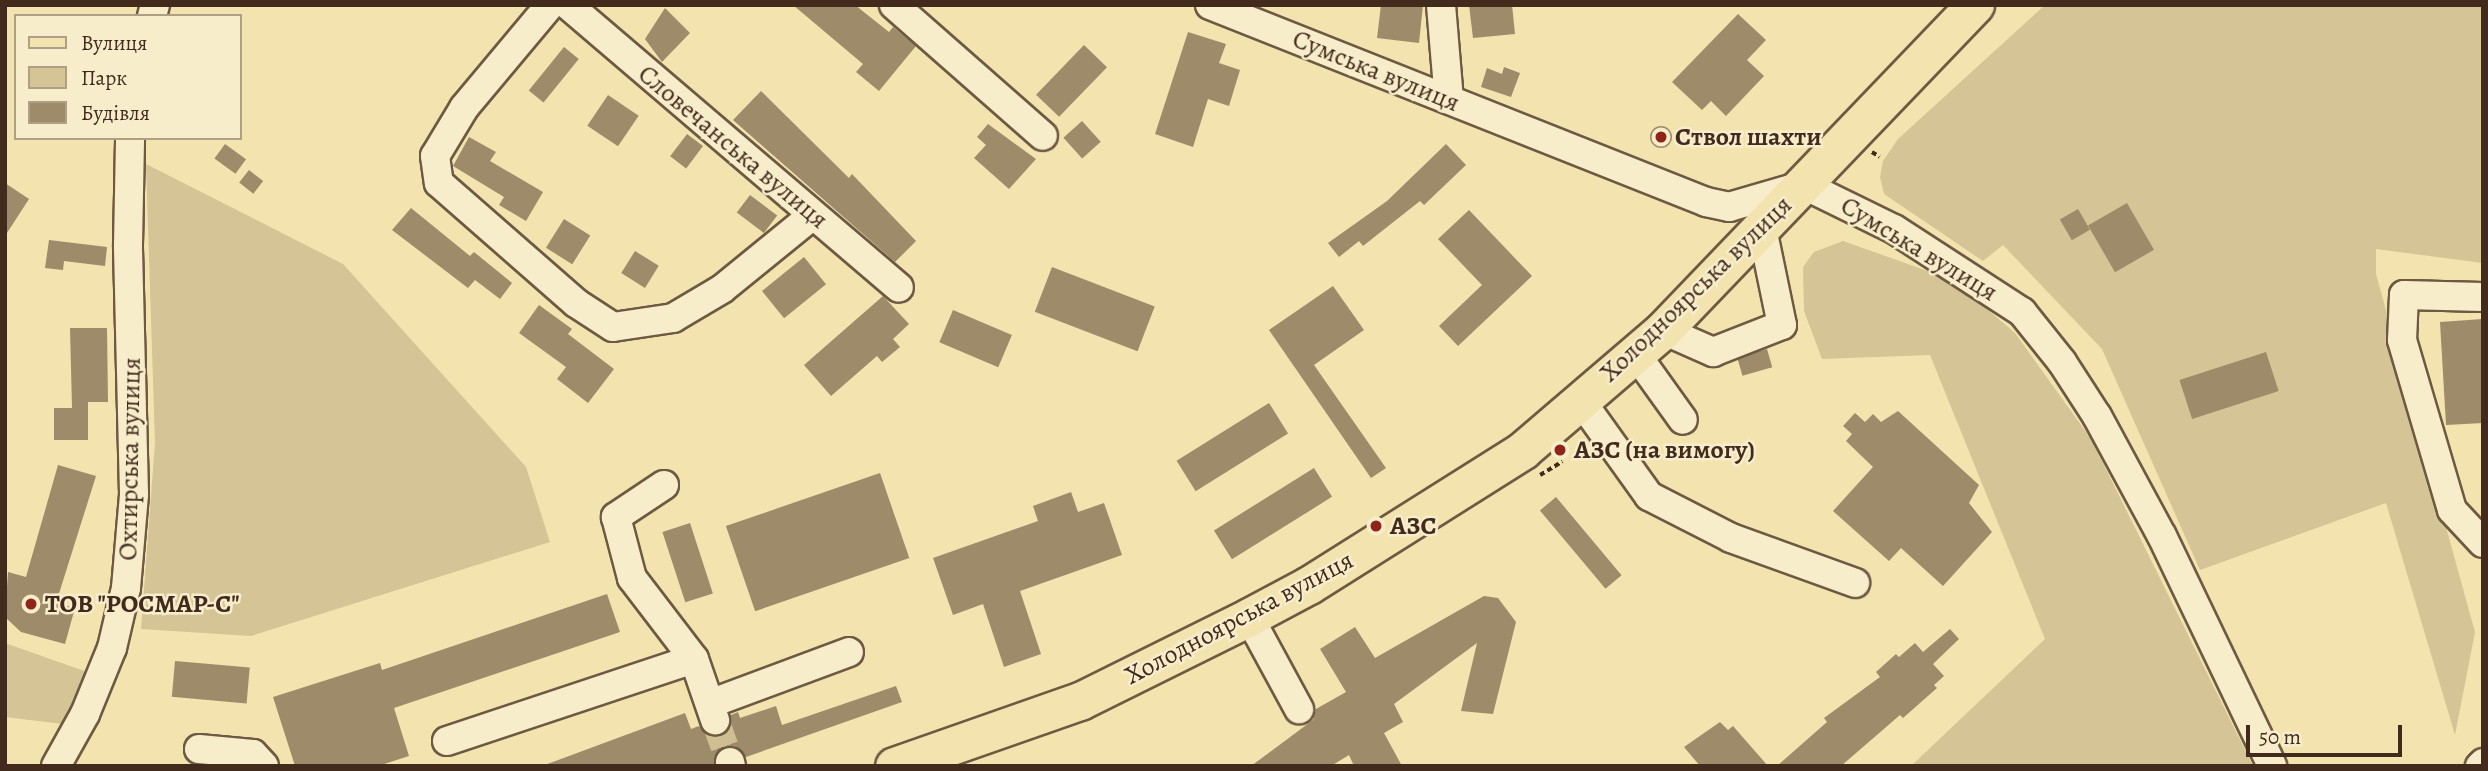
<!DOCTYPE html>
<html>
<head>
<meta charset="utf-8">
<style>
  body { margin:0 }
  #map { position:relative; width:2488px; height:771px; overflow:hidden; background:#f2e3af; font-family:Alegreya,serif }
  div>[style] { position:absolute }
  .green>* { inset:0; background:#d4c496 }
  .building>* { inset:0; background:#9e8b69; transform-origin:0 0 }
  .round { border-radius:50% }
  .minor-tunnel>* { height:28px; margin-top:-14px; transform-origin:0; background:repeating-linear-gradient(90deg,#cfbe92 0 28px,transparent 0 42px) }
  .path>* { height:3.5px; margin-top:-1.75px; transform-origin:0; background:repeating-linear-gradient(90deg,#422b1d 0 5px,transparent 0 8.5px) }
  .roads { filter:drop-shadow(2px 0 #6e5942) drop-shadow(-2px 0 #6e5942) drop-shadow(0 2px #6e5942) drop-shadow(0 -2px #6e5942) }
  .minor>* { height:28px; margin:-14px; padding:0 14px; transform-origin:14px; border-radius:14px; background:#f7edcb }
  .major>* { height:37px; margin:-18.5px; padding:0 18.5px; transform-origin:18.5px; border-radius:18.5px; background:#f2e3af }
  .dots>* { width:19px; height:19px; translate:-50% -50%; box-sizing:border-box; border:4px solid #f7edcb; border-radius:50% }
  span { translate:-50% -50%; white-space:nowrap; text-align:center; line-height:1.15; -webkit-text-stroke:5px #f7edcb; paint-order:stroke }
  .street-label { font-size:26px; color:#422b1d }
  .poi-label { font-size:26px; color:#422b1d; font-weight:700 }
  .left { translate:0 -50%; text-align:left }
  .frame { position:absolute; inset:0; border:7px solid #422b1d; pointer-events:none }
  .legend { position:absolute; left:14px; top:14px; width:228px; height:126px; box-sizing:border-box; background:#f7edcb; border:2px solid #af9f85; margin:0; padding:9px 12px; list-style:none; font-size:21px; color:#422b1d }
  .legend li { display:flex; align-items:center; gap:14px; height:35px }
  .legend b { width:35px; border:2px solid #af9f85 }
  .scale { position:absolute; left:2246px; top:725px; width:156px; height:32px; box-sizing:border-box; border:4px solid #422b1d; border-top:0; padding-left:9px; font-size:21px; line-height:24px; white-space:nowrap; color:#422b1d; -webkit-text-stroke:5px #f7edcb; paint-order:stroke }
</style>
</head>
<body>
<div id="map">
  <div class="green">
    <div style="clip-path:polygon(2045px 5px,2483px 5px,2483px 263px,2376px 249px,2376px 274px,2475px 632px,2455px 735px,2386px 503px,2200px 570px,2102px 349px,2003px 245px,1983px 261px,1884px 194px,1880px 177px,1883px 161px,1898px 139px)"></div>
    <div style="clip-path:polygon(146px 164px,343px 264px,526px 467px,550px 542px,251px 636px,141px 629px,155px 443px)"></div>
    <div style="clip-path:polygon(1843px 241px,1953px 280px,2015px 333px,2091px 439px,2253px 766px,1911px 766px,2045px 639px,1930px 355px,1822px 359px,1804px 311px,1803px 267px,1814px 252px)"></div>
    <div style="clip-path:polygon(5px 643px,87px 672px,63px 724px,5px 717px)"></div>
  </div>
  <div class="building">
    <div style="clip-path:polygon(793px 5px,855px 5px,889px 32px,893px 27px,916px 46px,879px 91px,856px 72px,863px 64px)"></div>
    <div style="clip-path:polygon(1381px 5px,1423px 5px,1419px 43px,1377px 38px)"></div>
    <div style="clip-path:polygon(1469px 5px,1512px 5px,1515px 34px,1473px 38px)"></div>
    <div style="clip-path:polygon(665px 8px,690px 33px,662px 62px,645px 39px)"></div>
    <div style="clip-path:polygon(1738px 14px,1766px 40px,1747px 60px,1764px 76px,1726px 116px,1711px 101px,1702px 110px,1672px 82px)"></div>
    <div style="clip-path:polygon(1188px 32px,1226px 44px,1219px 63px,1240px 70px,1229px 106px,1208px 99px,1193px 147px,1155px 134px)"></div>
    <div style="left:1084px;top:45px;width:32px;height:69px;rotate:44deg"></div>
    <div style="left:564px;top:47px;width:19px;height:56px;rotate:39deg"></div>
    <div style="clip-path:polygon(1504px 67px,1520px 73px,1511px 97px,1481px 87px,1487px 68px,1502px 74px)"></div>
    <div style="clip-path:polygon(761px 91px,849px 178px,852px 174px,916px 241px,895px 262px,733px 120px)"></div>
    <div style="left:608px;top:95px;width:37px;height:37px;rotate:34deg"></div>
    <div style="left:1082px;top:121px;width:28px;height:25px;rotate:48deg"></div>
    <div style="clip-path:polygon(988px 124px,1036px 159px,1009px 189px,974px 158px,986px 145px,977px 137px)"></div>
    <div class="round" style="left:1650px;top:126px;width:22px;height:22px"></div>
    <div style="left:687px;top:134px;width:20px;height:28px;rotate:37deg"></div>
    <div style="clip-path:polygon(469px 137px,496px 152px,490px 161px,543px 192px,526px 221px,499px 205px,504px 197px,453px 166px)"></div>
    <div style="left:225px;top:144px;width:26px;height:18px;rotate:36deg"></div>
    <div style="clip-path:polygon(1446px 144px,1466px 165px,1424px 205px,1420px 201px,1363px 246px,1359px 241px,1339px 257px,1328px 243px,1387px 201px)"></div>
    <div style="left:249px;top:170px;width:18px;height:16px;rotate:38deg"></div>
    <div style="clip-path:polygon(5px 183px,29px 199px,5px 236px)"></div>
    <div style="left:750px;top:195px;width:34px;height:22px;rotate:37deg"></div>
    <div style="left:2127px;top:203px;width:54px;height:45px;rotate:60deg"></div>
    <div style="clip-path:polygon(411px 208px,470px 256px,474px 252px,512px 283px,500px 299px,475px 280px,468px 288px,392px 230px)"></div>
    <div style="left:2078px;top:209px;width:24px;height:21px;rotate:60deg"></div>
    <div style="clip-path:polygon(1469px 210px,1532px 276px,1458px 346px,1439px 326px,1482px 285px,1438px 239px)"></div>
    <div style="left:564px;top:219px;width:31px;height:34px;rotate:32deg"></div>
    <div style="clip-path:polygon(49px 240px,107px 247px,105px 266px,64px 261px,63px 270px,45px 268px)"></div>
    <div style="left:635px;top:251px;width:28px;height:26px;rotate:32deg"></div>
    <div style="left:804px;top:257px;width:35px;height:54px;rotate:51deg"></div>
    <div style="left:1052px;top:267px;width:110px;height:48px;rotate:21deg"></div>
    <div style="clip-path:polygon(1333px 286px,1364px 330px,1314px 365px,1386px 468px,1371px 478px,1269px 330px)"></div>
    <div style="clip-path:polygon(883px 296px,909px 324px,893px 339px,900px 347px,882px 362px,877px 356px,831px 396px,804px 365px)"></div>
    <div style="clip-path:polygon(539px 305px,572px 329px,568px 334px,614px 369px,588px 403px,557px 379px,566px 367px,519px 333px)"></div>
    <div style="left:953px;top:310px;width:64px;height:35px;rotate:23deg"></div>
    <div style="clip-path:polygon(2483px 319px,2483px 423px,2446px 425px,2440px 322px)"></div>
    <div style="clip-path:polygon(70px 328px,107px 328px,108px 402px,88px 402px,88px 440px,54px 440px,54px 408px,72px 408px)"></div>
    <div style="left:1767px;top:349px;width:19px;height:31px;rotate:74deg"></div>
    <div style="left:2266px;top:352px;width:41px;height:91px;rotate:72deg"></div>
    <div style="left:1269px;top:403px;width:36px;height:109px;rotate:58deg"></div>
    <div style="clip-path:polygon(1898px 411px,1979px 485px,1969px 503px,1992px 532px,1943px 586px,1901px 548px,1889px 561px,1833px 511px,1873px 467px,1846px 441px,1852px 434px,1843px 426px,1855px 413px,1865px 422px,1873px 414px,1881px 422px)"></div>
    <div style="clip-path:polygon(58px 465px,96px 476px,56px 603px,75px 608px,65px 644px,21px 632px,5px 617px,8px 572px,26px 577px)"></div>
    <div style="left:1314px;top:468px;width:34px;height:118px;rotate:58deg"></div>
    <div style="left:880px;top:473px;width:90px;height:163px;rotate:71deg"></div>
    <div style="clip-path:polygon(1071px 492px,1078px 512px,1104px 503px,1122px 555px,1020px 591px,1041px 654px,1004px 667px,983px 604px,953px 615px,933px 558px,1038px 521px,1033px 506px)"></div>
    <div style="left:1556px;top:497px;width:102px;height:21px;rotate:50deg"></div>
    <div style="left:690px;top:523px;width:74px;height:29px;rotate:72deg"></div>
    <div style="clip-path:polygon(607px 594px,620px 632px,394px 708px,409px 756px,378px 766px,295px 766px,273px 697px,380px 663px,382px 670px)"></div>
    <div style="clip-path:polygon(1484px 596px,1498px 598px,1516px 622px,1493px 714px,1461px 711px,1477px 643px,1394px 704px,1403px 722px,1384px 733px,1402px 766px,1354px 766px,1349px 755px,1331px 766px,1251px 766px,1313px 720px,1316px 709px,1346px 692px,1320px 649px,1355px 627px,1375px 658px)"></div>
    <div style="clip-path:polygon(1950px 629px,1959px 639px,1933px 664px,1944px 676px,1934px 685px,1937px 688px,1903px 718px,1900px 715px,1841px 766px,1777px 766px,1827px 722px,1824px 718px,1880px 677px,1876px 672px,1896px 654px,1899px 657px,1915px 643px,1923px 652px)"></div>
    <div style="left:175px;top:661px;width:75px;height:36px;rotate:5deg"></div>
    <div style="clip-path:polygon(896px 686px,902px 702px,746px 757px,735px 746px,725px 746px,714px 757px,714px 766px,542px 766px,685px 713px,691px 729px,699px 726px,705px 733px,720px 736px,728px 730px,731px 715px,738px 712px,740px 718px,776px 706px,782px 725px)"></div>
    <div style="clip-path:polygon(1720px 722px,1728px 730px,1733px 726px,1768px 766px,1700px 766px,1684px 747px)"></div>
  </div>
  <div class="minor-tunnel">
    <div style="left:715px;top:720px;width:45px;rotate:70.3deg"></div>
  </div>
  <div class="path">
    <div style="left:1872px;top:152px;width:9px;rotate:32deg"></div>
    <div style="left:1540px;top:475px;width:26px;rotate:-31deg"></div>
  </div>
  <div class="roads">
    <div class="minor">
      <div style="left:550px;top:5px;width:134px;rotate:129.9deg"></div>
      <div style="left:464px;top:108px;width:56px;rotate:121.1deg"></div>
      <div style="left:435px;top:156px;width:27px;rotate:82deg"></div>
      <div style="left:439px;top:183px;width:182px;rotate:41.2deg"></div>
      <div style="left:576px;top:303px;width:44px;rotate:33deg"></div>
      <div style="left:613px;top:327px;width:61px;rotate:-8.5deg"></div>
      <div style="left:673px;top:318px;width:57px;rotate:-30.6deg"></div>
      <div style="left:722px;top:289px;width:117px;rotate:-39.1deg"></div>
      <div style="left:568px;top:5px;width:435px;rotate:40.5deg"></div>
      <div style="left:894px;top:5px;width:198px;rotate:41.3deg"></div>
      <div style="left:1210px;top:5px;width:534px;rotate:21.66deg"></div>
      <div style="left:1706px;top:202px;width:24px;rotate:12deg"></div>
      <div style="left:1729px;top:207px;width:78px;rotate:-16.3deg"></div>
      <div style="left:1804px;top:185px;width:100px;rotate:26.1deg"></div>
      <div style="left:1894px;top:229px;width:153px;rotate:33deg"></div>
      <div style="left:2022px;top:312px;width:64px;rotate:51.3deg"></div>
      <div style="left:2062px;top:362px;width:64px;rotate:57.1deg"></div>
      <div style="left:2097px;top:416px;width:136px;rotate:61.6deg"></div>
      <div style="left:2162px;top:536px;width:255px;rotate:64.4deg"></div>
      <div style="left:1441px;top:5px;width:95px;rotate:85.2deg"></div>
      <div style="left:152px;top:16px;width:11px;rotate:-75deg"></div>
      <div style="left:2483px;top:297px;width:79px;rotate:-178.5deg"></div>
      <div style="left:2404px;top:295px;width:45px;rotate:92.5deg"></div>
      <div style="left:2402px;top:340px;width:177px;rotate:73.6deg"></div>
      <div style="left:2452px;top:510px;width:45px;rotate:46.8deg"></div>
      <div style="left:1663px;top:330px;width:55px;rotate:23.7deg"></div>
      <div style="left:1713px;top:352px;width:74px;rotate:-21.4deg"></div>
      <div style="left:1782px;top:325px;width:103px;rotate:-101.7deg"></div>
      <div style="left:1635px;top:353px;width:82px;rotate:54.4deg"></div>
      <div style="left:1581px;top:401px;width:117px;rotate:54.4deg"></div>
      <div style="left:1649px;top:496px;width:92px;rotate:27.1deg"></div>
      <div style="left:1731px;top:538px;width:132px;rotate:19.9deg"></div>
      <div style="left:664px;top:485px;width:58px;rotate:146.3deg"></div>
      <div style="left:616px;top:517px;width:63px;rotate:75.3deg"></div>
      <div style="left:632px;top:578px;width:102px;rotate:52.6deg"></div>
      <div style="left:694px;top:659px;width:65px;rotate:71deg"></div>
      <div style="left:1249px;top:617px;width:105px;rotate:61.5deg"></div>
      <div style="left:712px;top:703px;width:146px;rotate:-20.4deg"></div>
      <div style="left:447px;top:741px;width:260px;rotate:-18.4deg"></div>
      <div style="left:199px;top:749px;width:54px;rotate:5.3deg"></div>
      <div style="left:253px;top:754px;width:16px;rotate:47deg"></div>
      <div style="left:730px;top:762px;width:4px;rotate:76deg"></div>
      <div style="left:56px;top:766px;width:60px;rotate:-60.9deg"></div>
      <div style="left:85px;top:714px;width:71px;rotate:-67.8deg"></div>
      <div style="left:112px;top:648px;width:62px;rotate:-76.9deg"></div>
      <div style="left:126px;top:588px;width:94px;rotate:-85.1deg"></div>
      <div style="left:134px;top:494px;width:249px;rotate:-91.4deg"></div>
      <div style="left:128px;top:245px;width:107px;rotate:-88.9deg"></div>
      <div style="left:2480px;top:766px;width:4px;rotate:-45deg"></div>
    </div>
    <div class="major">
      <div style="left:894px;top:766px;width:197px;rotate:-19.3deg"></div>
      <div style="left:1080px;top:701px;width:189px;rotate:-26.4deg"></div>
      <div style="left:1249px;top:617px;width:68px;rotate:-28.1deg"></div>
      <div style="left:1309px;top:585px;width:253px;rotate:-32.2deg"></div>
      <div style="left:1523px;top:450px;width:184px;rotate:-40.6deg"></div>
      <div style="left:1663px;top:330px;width:451px;rotate:-46.2deg"></div>
    </div>
  </div>
  <div class="dots">
    <div style="left:1661px;top:137px;background:#8f2418"></div>
    <div style="left:1560px;top:450px;background:#8f2418"></div>
    <div style="left:1376px;top:526px;background:#8f2418"></div>
    <div style="left:31px;top:604px;background:#8f2418"></div>
  </div>
  <div class="street-label">
    <span style="left:1376px;top:71px;rotate:22deg">Сумська вулиця</span>
    <span style="left:733px;top:147px;rotate:40deg">Словечанська вулиця</span>
    <span style="left:1919px;top:249px;rotate:31deg">Сумська вулиця</span>
    <span style="left:1696px;top:289px;rotate:-44deg">Холодноярська вулиця</span>
    <span style="left:130px;top:459px;rotate:-89deg">Охтирська вулиця</span>
    <span style="left:1239px;top:618px;rotate:-28deg">Холодноярська вулиця</span>
  </div>
  <div class="poi-label">
    <span class="left" style="left:1675px;top:137px">Ствол шахти</span>
    <span class="left" style="left:1574px;top:450px">АЗС (на вимогу)</span>
    <span class="left" style="left:1390px;top:526px">АЗС</span>
    <span class="left" style="left:45px;top:604px">ТОВ "РОСМАР-С"</span>
  </div>
  <div class="frame"></div>
  <ul class="legend">
  <li><b style="height:9px;background:#f2e3af"></b>Вулиця</li>
  <li><b style="height:19px;background:#d4c496"></b>Парк</li>
  <li><b style="height:19px;background:#9e8b69"></b>Будівля</li>
  </ul>
  <div class="scale">50 m</div>
</div>
</body>
</html>
